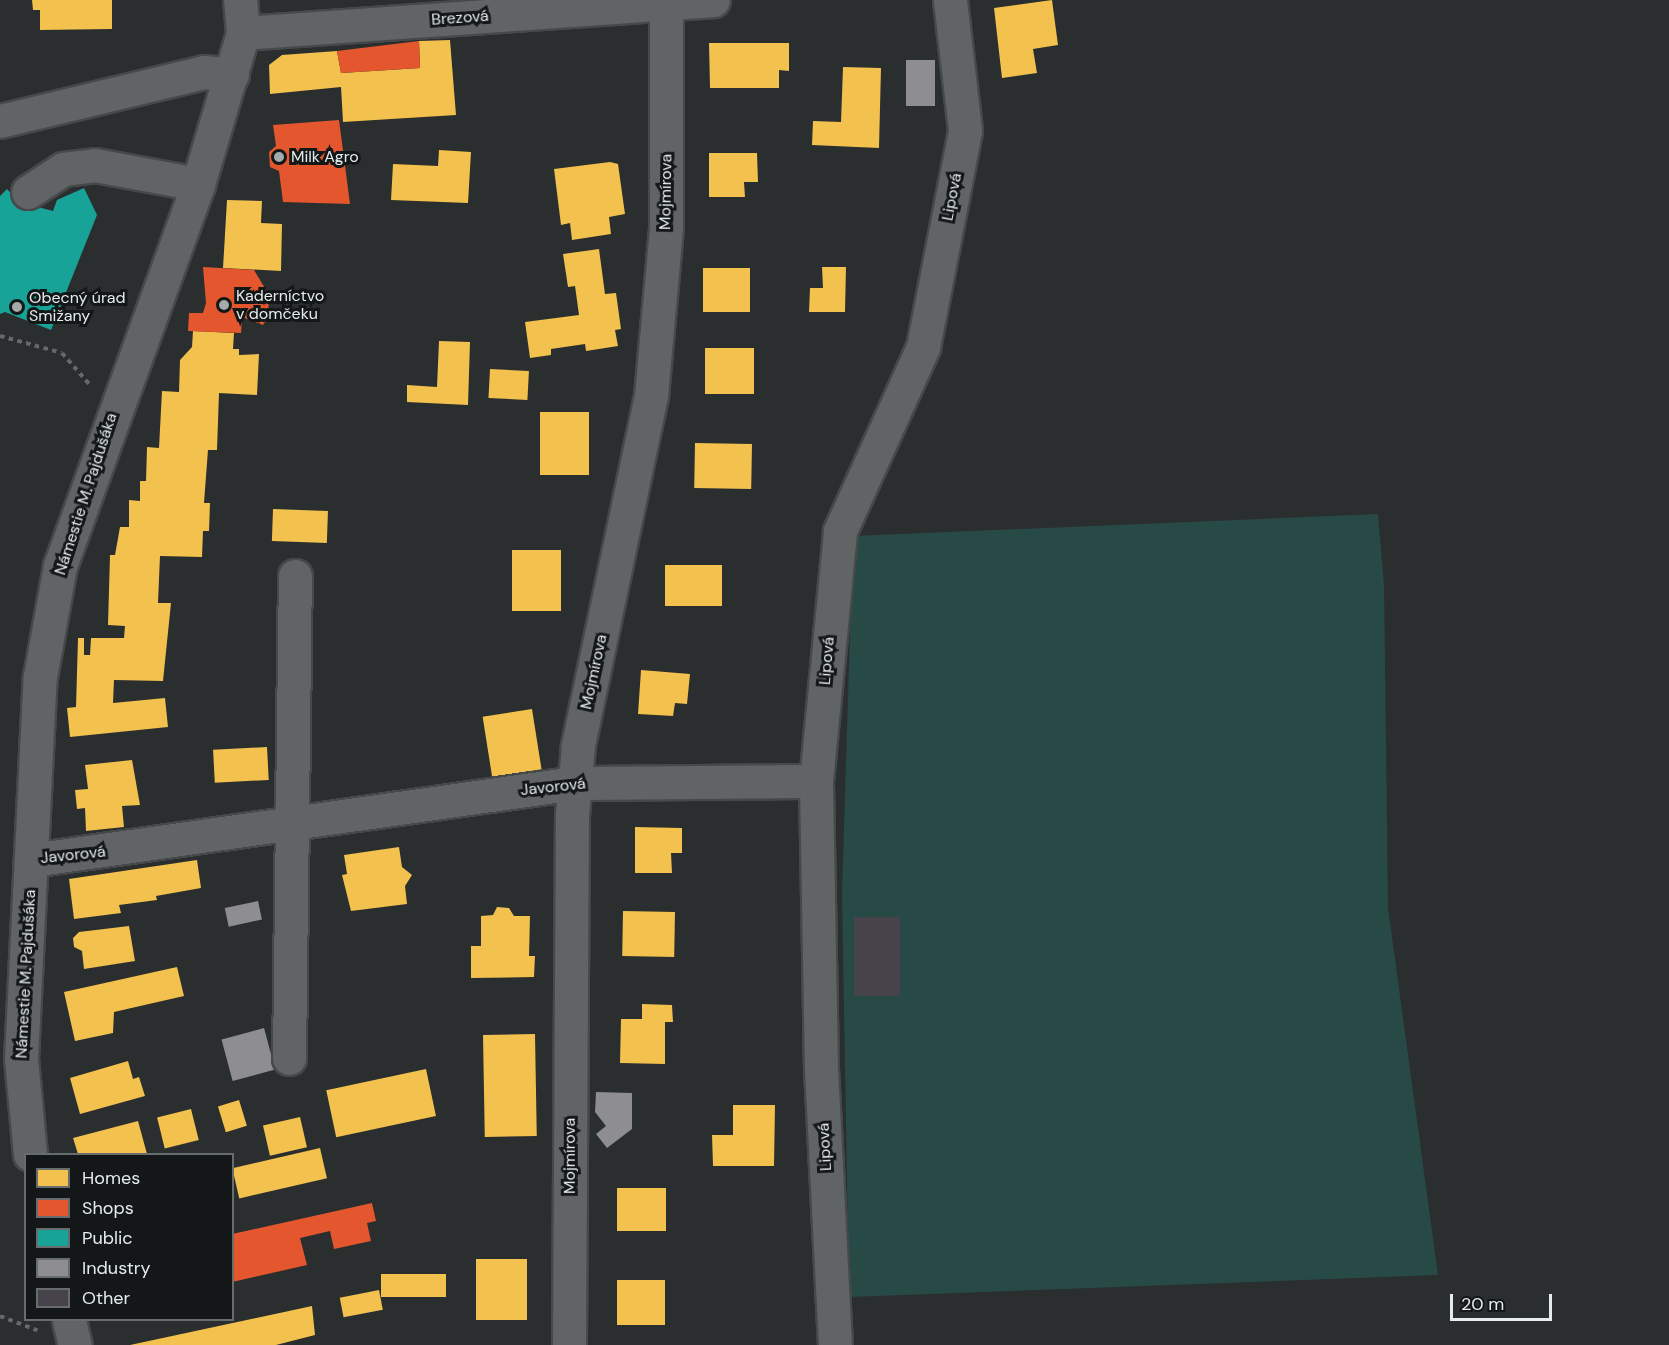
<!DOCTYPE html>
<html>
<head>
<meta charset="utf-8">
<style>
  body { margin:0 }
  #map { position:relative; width:1669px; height:1345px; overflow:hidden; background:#2a2e2e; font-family:"DM Sans",sans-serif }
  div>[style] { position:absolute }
  .green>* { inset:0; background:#284a47 }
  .homes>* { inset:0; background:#f2c14e; transform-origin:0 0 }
  .shops>* { inset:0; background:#e4572e }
  .public>* { inset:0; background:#17a398 }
  .industry>* { inset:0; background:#8d8d92; transform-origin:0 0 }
  .building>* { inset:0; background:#46444a; transform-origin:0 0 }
  .path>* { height:4px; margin-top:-2px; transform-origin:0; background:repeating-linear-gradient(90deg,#666969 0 4.5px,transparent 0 9px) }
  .roads { filter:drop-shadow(2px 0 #454949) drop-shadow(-2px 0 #454949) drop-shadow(0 2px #454949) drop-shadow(0 -2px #454949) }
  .minor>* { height:33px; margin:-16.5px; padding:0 16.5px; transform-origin:16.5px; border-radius:16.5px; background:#616464 }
  .dots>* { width:16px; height:16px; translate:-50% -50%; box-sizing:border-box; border:3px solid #131717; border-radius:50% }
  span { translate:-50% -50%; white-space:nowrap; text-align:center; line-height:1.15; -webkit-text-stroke:6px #131717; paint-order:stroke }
  .street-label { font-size:16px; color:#e6ebeb }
  .poi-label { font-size:16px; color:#e6ebeb }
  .left { translate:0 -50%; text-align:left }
  .legend { position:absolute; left:24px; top:1153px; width:210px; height:168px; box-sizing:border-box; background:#131717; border:2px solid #676c6c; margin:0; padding:8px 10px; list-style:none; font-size:18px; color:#e6ebeb }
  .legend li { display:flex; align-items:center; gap:12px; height:30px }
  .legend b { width:30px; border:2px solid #676c6c }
  .scale { position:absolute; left:1450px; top:1294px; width:102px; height:27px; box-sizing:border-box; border:3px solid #e6ebeb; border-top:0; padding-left:8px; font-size:18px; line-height:21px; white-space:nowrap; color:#e6ebeb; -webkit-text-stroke:4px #131717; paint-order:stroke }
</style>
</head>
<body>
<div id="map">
  <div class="green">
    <div style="clip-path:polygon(1378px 514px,1384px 585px,1388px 908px,1438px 1275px,849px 1297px,842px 893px,853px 536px)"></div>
  </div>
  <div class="homes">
    <div style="clip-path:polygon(32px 0,112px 0,112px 29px,40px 30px,40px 10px,33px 10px)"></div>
    <div style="clip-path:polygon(1052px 0,1058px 45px,1033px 49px,1037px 73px,1002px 78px,994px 8px)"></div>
    <div style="clip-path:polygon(450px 40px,456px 115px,343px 122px,341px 87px,270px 94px,269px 65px,282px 55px,337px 51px,341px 73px,420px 68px,419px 41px)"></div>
    <div style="clip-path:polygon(709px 43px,789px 43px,789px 71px,779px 70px,779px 88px,710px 88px)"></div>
    <div style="clip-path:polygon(843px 67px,881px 68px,879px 148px,812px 145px,813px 121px,841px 122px)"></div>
    <div style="clip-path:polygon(439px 150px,471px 152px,468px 203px,391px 200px,393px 164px,438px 166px)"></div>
    <div style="clip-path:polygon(709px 153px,757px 153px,758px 182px,744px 182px,745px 197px,709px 197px)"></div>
    <div style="clip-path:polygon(610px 162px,618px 164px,625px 214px,609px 217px,611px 234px,572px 240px,570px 223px,561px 225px,554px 169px)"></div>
    <div style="clip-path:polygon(227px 200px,262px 201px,261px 223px,282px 224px,281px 271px,223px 268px)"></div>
    <div style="clip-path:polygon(599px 249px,605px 294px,616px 293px,621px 329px,615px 330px,618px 346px,586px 351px,585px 344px,551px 349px,551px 355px,530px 358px,525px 322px,579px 315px,575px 286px,568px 287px,563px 254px)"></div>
    <div style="clip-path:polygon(822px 267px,846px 267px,845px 312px,809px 312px,810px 288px,823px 288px)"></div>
    <div style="left:703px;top:268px;width:47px;height:44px"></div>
    <div style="clip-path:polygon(193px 331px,234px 333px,233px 349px,239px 349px,239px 355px,259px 354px,257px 395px,219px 393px,217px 450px,208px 450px,204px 503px,210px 503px,209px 531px,203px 531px,202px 557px,160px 556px,158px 603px,171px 603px,163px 681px,114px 680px,113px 703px,165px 698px,168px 727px,70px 737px,67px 708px,76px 707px,78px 638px,84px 638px,84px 655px,90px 655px,91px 638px,124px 638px,125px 626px,108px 625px,110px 555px,115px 555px,120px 527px,129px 527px,129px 500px,140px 501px,140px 481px,146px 481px,147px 447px,159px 448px,162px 391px,179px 392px,180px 360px,192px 347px)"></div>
    <div style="clip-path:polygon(439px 341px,470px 342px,468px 405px,407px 402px,407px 385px,437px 387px)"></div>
    <div style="left:705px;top:348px;width:49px;height:46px"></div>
    <div style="left:490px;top:369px;width:39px;height:29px;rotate:3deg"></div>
    <div style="left:540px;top:412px;width:49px;height:63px"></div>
    <div style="left:695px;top:443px;width:57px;height:45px;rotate:1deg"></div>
    <div style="left:273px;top:509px;width:55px;height:32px;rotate:2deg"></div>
    <div style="left:512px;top:550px;width:49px;height:61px"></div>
    <div style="left:665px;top:565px;width:57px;height:41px"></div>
    <div style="clip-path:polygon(641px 670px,690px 674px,687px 704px,675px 703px,673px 716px,638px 714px)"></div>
    <div style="left:532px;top:709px;width:61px;height:50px;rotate:81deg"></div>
    <div style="left:267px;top:747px;width:33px;height:54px;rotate:87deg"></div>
    <div style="clip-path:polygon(132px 760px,140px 805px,122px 806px,124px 827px,86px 831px,85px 808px,77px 809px,75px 790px,88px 789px,85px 765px)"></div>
    <div style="clip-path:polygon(635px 827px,682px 828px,682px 853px,671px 853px,672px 873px,635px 873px)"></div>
    <div style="clip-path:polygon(399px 847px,402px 867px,412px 875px,405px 886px,407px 904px,351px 911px,342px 875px,347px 874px,344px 855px)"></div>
    <div style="clip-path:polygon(197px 860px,201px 888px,156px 896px,157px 900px,119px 905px,121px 913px,74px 919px,69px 879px)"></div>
    <div style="clip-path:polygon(497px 907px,509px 908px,514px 916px,530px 916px,529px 956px,535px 956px,534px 977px,471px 978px,471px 946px,481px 946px,481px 916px,493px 915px)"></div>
    <div style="left:623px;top:911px;width:52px;height:45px;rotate:1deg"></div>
    <div style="clip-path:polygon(129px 926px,135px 961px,84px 969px,82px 951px,74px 947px,73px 938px,79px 932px)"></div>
    <div style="clip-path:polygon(177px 967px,184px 996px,114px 1012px,113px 1033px,75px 1041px,64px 992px)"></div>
    <div style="clip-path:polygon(642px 1004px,672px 1005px,673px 1022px,665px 1022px,665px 1064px,620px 1063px,621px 1019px,642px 1019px)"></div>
    <div style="left:535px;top:1034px;width:102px;height:52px;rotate:89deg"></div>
    <div style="clip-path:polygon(128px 1061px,133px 1079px,139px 1077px,145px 1096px,80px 1114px,70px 1078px)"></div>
    <div style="left:426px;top:1069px;width:48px;height:102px;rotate:78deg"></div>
    <div style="left:239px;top:1100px;width:27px;height:22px;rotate:73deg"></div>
    <div style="clip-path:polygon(733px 1105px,775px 1105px,774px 1166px,713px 1166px,712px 1135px,733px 1135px)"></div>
    <div style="left:191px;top:1109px;width:32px;height:35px;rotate:76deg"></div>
    <div style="left:300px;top:1117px;width:31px;height:38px;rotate:77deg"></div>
    <div style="clip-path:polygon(138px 1121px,147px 1154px,78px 1154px,73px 1138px)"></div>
    <div style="left:320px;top:1148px;width:31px;height:90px;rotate:77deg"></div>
    <div style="left:617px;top:1188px;width:49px;height:43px"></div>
    <div style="left:476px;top:1259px;width:51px;height:61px"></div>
    <div style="left:446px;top:1274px;width:23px;height:65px;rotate:90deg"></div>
    <div style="left:617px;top:1280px;width:48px;height:45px"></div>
    <div style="left:379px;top:1290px;width:20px;height:40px;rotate:79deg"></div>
    <div style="clip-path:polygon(312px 1306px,315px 1335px,276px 1345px,130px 1345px)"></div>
  </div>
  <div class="shops">
    <div style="clip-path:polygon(419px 41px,420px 68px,341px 73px,337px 51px)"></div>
    <div style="clip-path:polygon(339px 120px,350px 204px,283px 202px,279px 171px,270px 167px,269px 152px,276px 146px,273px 125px)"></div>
    <div style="clip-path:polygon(203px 267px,254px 270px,269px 295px,268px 317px,263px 325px,242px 317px,241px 333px,188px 331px,189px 313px,203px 313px,206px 303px)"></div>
    <div style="clip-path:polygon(372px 1203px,376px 1221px,367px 1223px,371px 1241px,334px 1249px,330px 1231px,300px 1238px,307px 1265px,232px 1282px,232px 1234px)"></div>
  </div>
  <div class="public">
    <div style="clip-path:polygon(84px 188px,97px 215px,51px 330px,5px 312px,0 314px,0 196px,7px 189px,19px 202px,53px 211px,57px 200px)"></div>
  </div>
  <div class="industry">
    <div style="left:935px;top:60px;width:46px;height:29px;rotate:90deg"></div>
    <div style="left:258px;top:901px;width:19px;height:34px;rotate:78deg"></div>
    <div style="left:264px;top:1028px;width:43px;height:44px;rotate:75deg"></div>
    <div style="clip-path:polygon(596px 1092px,632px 1093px,632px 1129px,607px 1148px,596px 1134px,606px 1126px,595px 1112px)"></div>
  </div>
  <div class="building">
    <div style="left:854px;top:917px;width:46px;height:79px"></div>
  </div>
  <div class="path">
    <div style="left:0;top:336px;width:64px;rotate:15.3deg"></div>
    <div style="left:62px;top:353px;width:43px;rotate:48.8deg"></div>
    <div style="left:0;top:1316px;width:40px;rotate:21deg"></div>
  </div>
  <div class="roads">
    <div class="minor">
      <div style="left:243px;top:33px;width:471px;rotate:-4deg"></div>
      <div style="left:0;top:121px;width:210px;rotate:-13.5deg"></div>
      <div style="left:204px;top:72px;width:28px;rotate:6deg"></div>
      <div style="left:28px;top:192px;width:42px;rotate:-33.3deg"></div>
      <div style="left:63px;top:169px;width:32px;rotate:-7deg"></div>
      <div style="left:95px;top:165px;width:105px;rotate:10.5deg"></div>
      <div style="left:32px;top:860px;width:548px;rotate:-8.07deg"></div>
      <div style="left:575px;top:783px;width:241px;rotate:-0.5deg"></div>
      <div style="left:289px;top:1058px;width:482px;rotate:-89.3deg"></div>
      <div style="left:30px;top:1154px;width:95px;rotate:-95.4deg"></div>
      <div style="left:21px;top:1059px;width:382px;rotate:-87.2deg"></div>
      <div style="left:40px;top:677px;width:113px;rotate:-79.8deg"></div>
      <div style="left:60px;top:566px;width:406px;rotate:-70.1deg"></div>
      <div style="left:198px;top:184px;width:158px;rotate:-73.4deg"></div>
      <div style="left:243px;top:33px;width:33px;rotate:-95deg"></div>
      <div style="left:69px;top:1320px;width:26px;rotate:77deg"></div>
      <div style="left:569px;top:1345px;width:530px;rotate:-89.68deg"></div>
      <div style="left:572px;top:815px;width:70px;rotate:-85.1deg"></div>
      <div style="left:578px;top:745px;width:357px;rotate:-78.2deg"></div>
      <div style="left:651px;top:396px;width:170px;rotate:-84.9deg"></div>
      <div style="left:666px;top:227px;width:224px;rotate:-90deg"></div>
      <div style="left:835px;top:1345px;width:275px;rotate:-92.9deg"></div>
      <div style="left:821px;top:1070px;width:289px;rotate:-91deg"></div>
      <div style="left:816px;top:781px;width:251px;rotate:-84.5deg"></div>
      <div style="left:840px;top:531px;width:202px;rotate:-65.7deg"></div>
      <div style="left:923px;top:347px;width:221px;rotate:-79deg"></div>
      <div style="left:965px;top:130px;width:131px;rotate:-96.6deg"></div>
    </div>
  </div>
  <div class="dots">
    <div style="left:279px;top:157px;background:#a4a9a9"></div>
    <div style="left:224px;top:305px;background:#a4a9a9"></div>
    <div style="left:17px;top:307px;background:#a4a9a9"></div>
  </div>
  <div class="street-label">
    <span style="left:460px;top:18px;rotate:-4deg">Brezová</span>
    <span style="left:666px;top:192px;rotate:-89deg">Mojmírova</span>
    <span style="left:952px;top:197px;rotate:-79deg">Lipová</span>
    <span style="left:86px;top:494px;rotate:-72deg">Námestie M. Pajdušáka</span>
    <span style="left:827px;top:661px;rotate:-85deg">Lipová</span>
    <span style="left:594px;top:672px;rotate:-78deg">Mojmírova</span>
    <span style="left:553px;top:787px;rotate:-6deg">Javorová</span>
    <span style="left:73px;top:855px;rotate:-6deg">Javorová</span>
    <span style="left:26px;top:974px;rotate:-87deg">Námestie M. Pajdušáka</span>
    <span style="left:825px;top:1147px;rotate:-93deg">Lipová</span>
    <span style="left:570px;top:1156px;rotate:-90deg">Mojmírova</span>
  </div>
  <div class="poi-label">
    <span class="left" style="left:291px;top:157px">Milk Agro</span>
    <span class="left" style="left:236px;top:305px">Kaderníctvo<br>v domčeku</span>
    <span class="left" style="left:29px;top:307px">Obecný úrad<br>Smižany</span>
  </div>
  <ul class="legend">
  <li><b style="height:16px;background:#f2c14e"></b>Homes</li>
  <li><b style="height:16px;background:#e4572e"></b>Shops</li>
  <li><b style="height:16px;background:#17a398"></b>Public</li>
  <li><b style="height:16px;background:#8d8d92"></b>Industry</li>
  <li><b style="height:16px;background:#46444a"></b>Other</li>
  </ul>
  <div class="scale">20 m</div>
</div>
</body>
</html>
